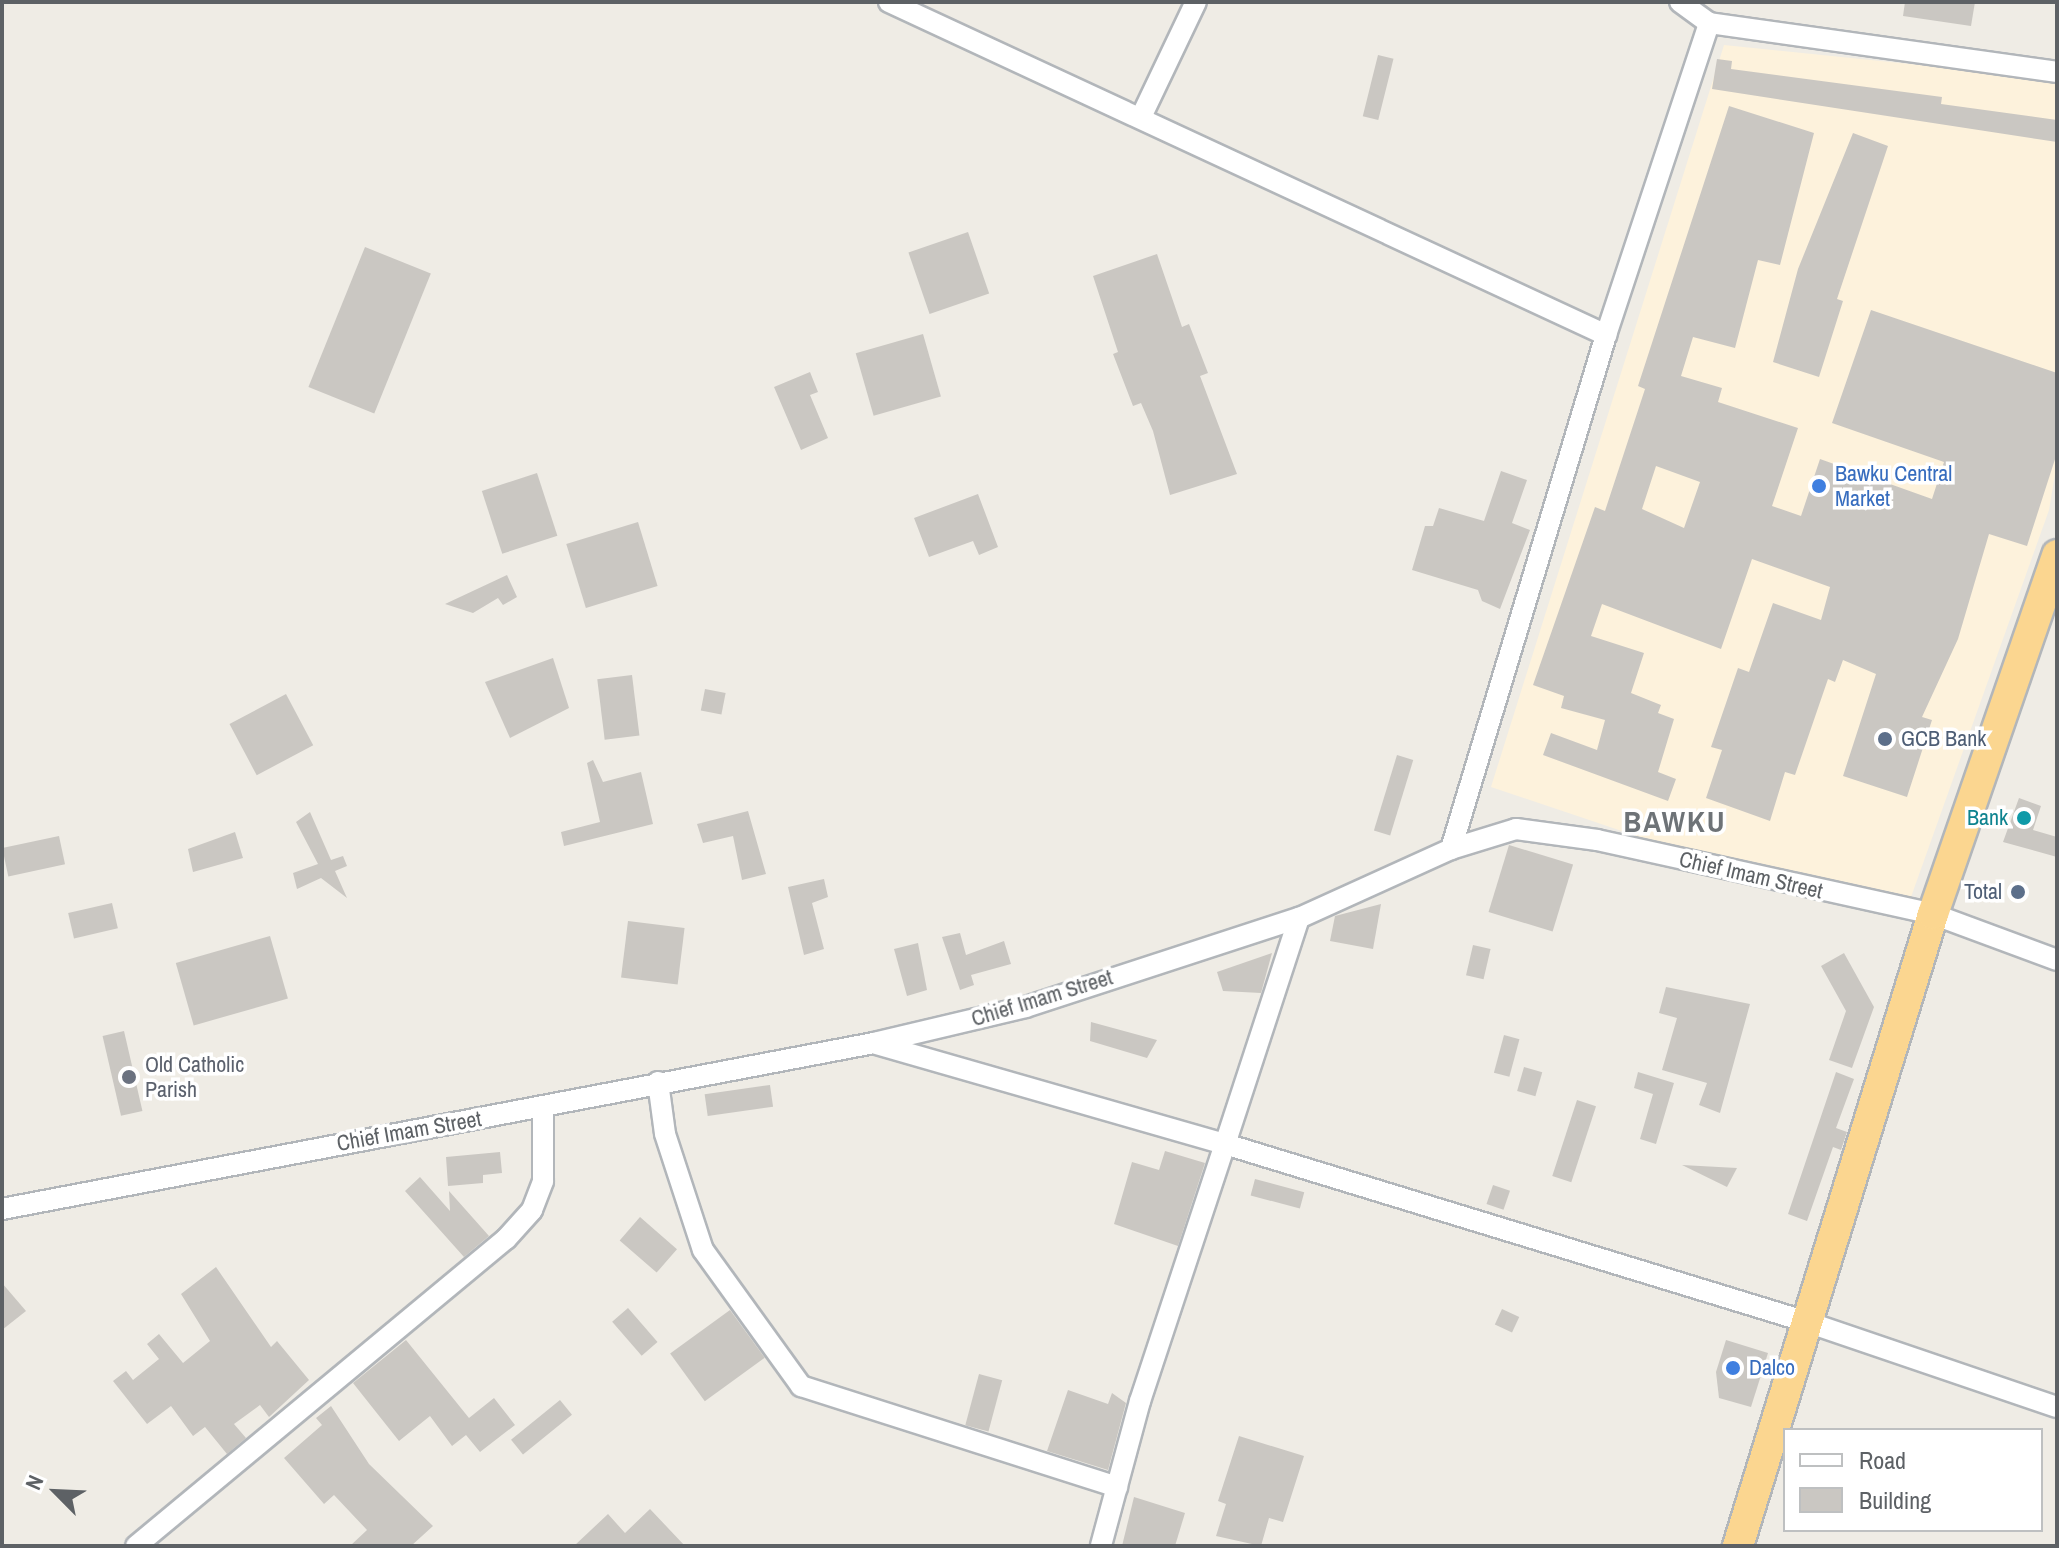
<!DOCTYPE html>
<html>
<head>
<meta charset="utf-8">
<style>
  body { margin:0 }
  #map { position:relative; width:2059px; height:1548px; overflow:hidden; background:#efece5; font-family:"Archivo Narrow",sans-serif }
  div>[style] { position:absolute }
  .commercial>* { inset:0; background:#fdf2dc }
  .building>* { inset:0; background:#cac7c2; transform-origin:0 0 }
  .roads { filter:drop-shadow(2px 0 #b2b6ba) drop-shadow(-2px 0 #b2b6ba) drop-shadow(0 2px #b2b6ba) drop-shadow(0 -2px #b2b6ba) }
  .minor>* { height:20px; margin:-10px; padding:0 10px; transform-origin:10px; border-radius:10px; background:#fff }
  .highway>* { height:30px; margin:-15px; padding:0 15px; transform-origin:15px; border-radius:15px; background:#fbd690 }
  .dots>* { width:22px; height:22px; translate:-50% -50%; box-sizing:border-box; border:4px solid #fff; border-radius:50% }
  span { translate:-50% -50%; white-space:nowrap; text-align:center; line-height:1.15; -webkit-text-stroke:7px #fff; paint-order:stroke }
  .shop-label { font-size:22px; color:#366cbe }
  .left { translate:0 -50%; text-align:left }
  .service-label { font-size:22px; color:#4e5e75 }
  .right { translate:-100% -50%; text-align:right }
  .culture-label { font-size:22px; color:#0d838f }
  .street-label { font-size:22px; color:#5d6165 }
  .worship-label { font-size:22px; color:#5b616d }
  .district-label { font-size:30px; color:#6e7377; font-weight:700; letter-spacing:2px }
  .frame { position:absolute; inset:0; border:4px solid #5d6165; pointer-events:none }
  .legend { position:absolute; left:1783px; top:1428px; width:260px; height:104px; box-sizing:border-box; background:#fff; border:2px solid #bec0c1; margin:0; padding:10px 14px; list-style:none; font-size:24px; color:#5d6165 }
  .legend li { display:flex; align-items:center; gap:16px; height:40px }
  .legend b { width:40px; border:2px solid #bec0c1 }
  .north { position:absolute; left:16px; top:1452px; width:80px; height:80px; -webkit-text-stroke:6px #fff; paint-order:stroke; rotate:294deg; font-size:22px; font-weight:700; line-height:32px; text-align:center; color:#5d6165 }
  .north::after { content:''; display:block; margin:auto; width:28px; height:36px; background:#5d6165; clip-path:polygon(50% 0,100% 100%,50% 72%,0 100%) }
</style>
</head>
<body>
<div id="map">
  <div class="commercial">
    <div style="clip-path:polygon(1724px 45px,2057px 79px,2057px 462px,2049px 510px,1911px 897px,1690px 854px,1491px 787px)"></div>
  </div>
  <div class="building">
    <div style="clip-path:polygon(1905px 2px,1975px 2px,1971px 26px,1903px 16px)"></div>
    <div style="left:1378px;top:55px;width:16px;height:63px;rotate:14deg"></div>
    <div style="clip-path:polygon(1717px 59px,1732px 61px,1731px 69px,1942px 97px,1941px 104px,2057px 120px,2057px 142px,1712px 89px)"></div>
    <div style="clip-path:polygon(evenodd,1729px 106px,1814px 133px,1780px 265px,1758px 260px,1735px 348px,1693px 337px,1681px 376px,1722px 388px,1718px 402px,1798px 428px,1772px 506px,1801px 516px,1820px 459px,1932px 499px,1944px 462px,1832px 423px,1871px 310px,2057px 373px,2057px 453px,2027px 546px,1989px 534px,1958px 639px,1922px 717px,1932px 720px,1907px 797px,1843px 776px,1876px 674px,1843px 660px,1835px 682px,1828px 679px,1795px 775px,1785px 772px,1770px 821px,1706px 798px,1722px 750px,1711px 747px,1738px 668px,1749px 672px,1773px 603px,1821px 620px,1830px 587px,1752px 559px,1721px 649px,1602px 604px,1591px 636px,1644px 653px,1631px 693px,1661px 705px,1658px 713px,1674px 719px,1658px 772px,1676px 779px,1668px 801px,1543px 755px,1551px 733px,1597px 750px,1605px 720px,1561px 708px,1564px 696px,1533px 685px,1595px 507px,1605px 511px,1645px 389px,1638px 386px,1729px 106px,1656px 466px,1700px 482px,1684px 528px,1642px 509px,1656px 466px)"></div>
    <div style="clip-path:polygon(1853px 133px,1888px 146px,1837px 299px,1843px 301px,1819px 377px,1773px 362px,1798px 269px)"></div>
    <div style="left:968px;top:232px;width:65px;height:63px;rotate:71deg"></div>
    <div style="left:365px;top:247px;width:71px;height:151px;rotate:22deg"></div>
    <div style="clip-path:polygon(1157px 254px,1182px 327px,1189px 324px,1208px 373px,1200px 376px,1237px 474px,1170px 495px,1153px 431px,1141px 403px,1133px 406px,1113px 354px,1118px 352px,1093px 276px)"></div>
    <div style="left:923px;top:334px;width:65px;height:70px;rotate:74deg"></div>
    <div style="clip-path:polygon(810px 372px,818px 392px,810px 395px,828px 438px,801px 450px,774px 387px)"></div>
    <div style="clip-path:polygon(1501px 471px,1527px 480px,1512px 523px,1530px 530px,1500px 609px,1482px 601px,1478px 590px,1412px 570px,1425px 526px,1433px 526px,1439px 508px,1484px 521px)"></div>
    <div style="left:537px;top:473px;width:66px;height:58px;rotate:72deg"></div>
    <div style="clip-path:polygon(978px 494px,998px 547px,979px 555px,973px 541px,929px 557px,914px 518px)"></div>
    <div style="left:638px;top:522px;width:67px;height:75px;rotate:73deg"></div>
    <div style="clip-path:polygon(507px 575px,517px 597px,503px 605px,498px 598px,473px 613px,445px 604px)"></div>
    <div style="clip-path:polygon(553px 658px,569px 708px,510px 738px,485px 682px)"></div>
    <div style="left:632px;top:675px;width:61px;height:35px;rotate:83deg"></div>
    <div style="left:705px;top:689px;width:21px;height:22px;rotate:11deg"></div>
    <div style="left:286px;top:694px;width:58px;height:64px;rotate:62deg"></div>
    <div style="left:1397px;top:755px;width:17px;height:79px;rotate:17deg"></div>
    <div style="clip-path:polygon(593px 760px,603px 782px,641px 772px,653px 824px,564px 846px,561px 832px,600px 822px,587px 763px)"></div>
    <div style="clip-path:polygon(2019px 798px,2041px 806px,2033px 830px,2057px 837px,2057px 857px,2003px 842px)"></div>
    <div style="clip-path:polygon(748px 811px,766px 874px,742px 880px,733px 836px,703px 843px,697px 824px)"></div>
    <div style="clip-path:polygon(310px 812px,331px 860px,343px 856px,347px 866px,335px 871px,347px 898px,321px 878px,297px 889px,293px 873px,318px 864px,296px 822px)"></div>
    <div style="clip-path:polygon(235px 832px,243px 858px,193px 872px,188px 849px)"></div>
    <div style="left:59px;top:836px;width:29px;height:58px;rotate:78deg"></div>
    <div style="left:1509px;top:845px;width:67px;height:70px;rotate:17deg"></div>
    <div style="clip-path:polygon(824px 879px,828px 897px,812px 903px,824px 949px,804px 955px,788px 887px)"></div>
    <div style="left:112px;top:903px;width:26px;height:45px;rotate:77deg"></div>
    <div style="clip-path:polygon(1381px 904px,1373px 949px,1330px 941px,1335px 916px)"></div>
    <div style="left:628px;top:921px;width:57px;height:57px;rotate:7deg"></div>
    <div style="clip-path:polygon(960px 933px,966px 955px,1004px 941px,1011px 964px,971px 975px,974px 985px,960px 990px,942px 937px)"></div>
    <div style="left:270px;top:936px;width:65px;height:98px;rotate:74deg"></div>
    <div style="clip-path:polygon(918px 943px,927px 990px,907px 996px,894px 949px)"></div>
    <div style="left:1473px;top:945px;width:18px;height:31px;rotate:13deg"></div>
    <div style="clip-path:polygon(1272px 953px,1261px 993px,1223px 991px,1217px 972px)"></div>
    <div style="clip-path:polygon(1844px 953px,1874px 1007px,1852px 1068px,1829px 1060px,1846px 1011px,1821px 966px)"></div>
    <div style="clip-path:polygon(1666px 987px,1750px 1004px,1720px 1113px,1699px 1105px,1707px 1083px,1662px 1070px,1677px 1018px,1659px 1013px)"></div>
    <div style="clip-path:polygon(1091px 1022px,1157px 1040px,1147px 1058px,1090px 1041px)"></div>
    <div style="left:124px;top:1031px;width:82px;height:22px;rotate:77deg"></div>
    <div style="left:1504px;top:1035px;width:16px;height:39px;rotate:15deg"></div>
    <div style="left:1524px;top:1067px;width:19px;height:25px;rotate:16deg"></div>
    <div style="clip-path:polygon(1638px 1072px,1674px 1083px,1656px 1144px,1640px 1139px,1653px 1094px,1634px 1088px)"></div>
    <div style="clip-path:polygon(1836px 1072px,1854px 1079px,1836px 1128px,1847px 1132px,1841px 1150px,1833px 1147px,1807px 1221px,1788px 1214px)"></div>
    <div style="left:770px;top:1085px;width:22px;height:66px;rotate:82deg"></div>
    <div style="left:1577px;top:1100px;width:20px;height:80px;rotate:18deg"></div>
    <div style="clip-path:polygon(1165px 1151px,1205px 1163px,1178px 1246px,1114px 1224px,1132px 1162px,1159px 1170px)"></div>
    <div style="clip-path:polygon(500px 1152px,502px 1173px,483px 1175px,483px 1183px,448px 1186px,446px 1157px)"></div>
    <div style="clip-path:polygon(1682px 1165px,1737px 1168px,1727px 1187px)"></div>
    <div style="clip-path:polygon(420px 1177px,450px 1211px,449px 1191px,489px 1236px,464px 1257px,405px 1191px)"></div>
    <div style="left:1255px;top:1179px;width:51px;height:17px;rotate:15deg"></div>
    <div style="left:1493px;top:1185px;width:18px;height:20px;rotate:19deg"></div>
    <div style="left:640px;top:1217px;width:49px;height:31px;rotate:41deg"></div>
    <div style="clip-path:polygon(216px 1267px,271px 1347px,277px 1341px,309px 1380px,269px 1417px,260px 1405px,234px 1424px,246px 1438px,227px 1454px,205px 1427px,193px 1436px,171px 1406px,147px 1424px,113px 1381px,126px 1371px,133px 1380px,159px 1359px,147px 1344px,159px 1334px,183px 1363px,210px 1341px,181px 1294px)"></div>
    <div style="clip-path:polygon(2px 1283px,26px 1311px,2px 1330px)"></div>
    <div style="left:628px;top:1308px;width:45px;height:21px;rotate:49deg"></div>
    <div style="left:1502px;top:1309px;width:19px;height:17px;rotate:25deg"></div>
    <div style="left:730px;top:1310px;width:59px;height:74px;rotate:54deg"></div>
    <div style="clip-path:polygon(406px 1340px,469px 1418px,494px 1398px,515px 1425px,480px 1452px,466px 1435px,452px 1446px,430px 1416px,399px 1441px,353px 1383px)"></div>
    <div style="clip-path:polygon(1726px 1340px,1768px 1353px,1751px 1407px,1719px 1398px,1716px 1372px)"></div>
    <div style="left:979px;top:1374px;width:24px;height:53px;rotate:15deg"></div>
    <div style="clip-path:polygon(1068px 1390px,1108px 1404px,1112px 1393px,1126px 1403px,1108px 1470px,1047px 1451px)"></div>
    <div style="left:560px;top:1400px;width:19px;height:63px;rotate:51deg"></div>
    <div style="clip-path:polygon(331px 1406px,369px 1464px,433px 1526px,411px 1546px,350px 1546px,367px 1530px,334px 1495px,324px 1504px,284px 1458px,322px 1425px,316px 1418px)"></div>
    <div style="clip-path:polygon(1239px 1436px,1304px 1456px,1283px 1522px,1269px 1518px,1261px 1546px,1216px 1536px,1226px 1504px,1218px 1501px)"></div>
    <div style="clip-path:polygon(1134px 1497px,1185px 1513px,1175px 1546px,1122px 1546px)"></div>
    <div style="clip-path:polygon(650px 1509px,685px 1546px,574px 1546px,608px 1514px,625px 1533px)"></div>
  </div>
  <div class="roads">
    <div class="minor">
      <div style="left:889px;top:2px;width:791px;rotate:24.91deg"></div>
      <div style="left:1606px;top:335px;width:537px;rotate:106.78deg"></div>
      <div style="left:1680px;top:2px;width:36px;rotate:36deg"></div>
      <div style="left:1142px;top:115px;width:125px;rotate:-64.5deg"></div>
      <div style="left:1606px;top:335px;width:329px;rotate:-71.7deg"></div>
      <div style="left:1709px;top:23px;width:351px;rotate:8deg"></div>
      <div style="left:1299px;top:918px;width:238px;rotate:108.1deg"></div>
      <div style="left:1225px;top:1144px;width:605px;rotate:17deg"></div>
      <div style="left:1804px;top:1321px;width:267px;rotate:18.8deg"></div>
      <div style="left:876px;top:1044px;width:363px;rotate:16deg"></div>
      <div style="left:1225px;top:1144px;width:271px;rotate:108.3deg"></div>
      <div style="left:1140px;top:1401px;width:150px;rotate:105.1deg"></div>
      <div style="left:658px;top:1082px;width:52px;rotate:82.3deg"></div>
      <div style="left:665px;top:1134px;width:122px;rotate:71.9deg"></div>
      <div style="left:703px;top:1250px;width:168px;rotate:54.2deg"></div>
      <div style="left:801px;top:1386px;width:332px;rotate:17.7deg"></div>
      <div style="left:2px;top:1209px;width:888px;rotate:-10.78deg"></div>
      <div style="left:874px;top:1043px;width:156px;rotate:-13.3deg"></div>
      <div style="left:1026px;top:1007px;width:287px;rotate:-18.1deg"></div>
      <div style="left:1299px;top:918px;width:167px;rotate:-24.4deg"></div>
      <div style="left:1451px;top:849px;width:68px;rotate:-17.1deg"></div>
      <div style="left:1516px;top:829px;width:82px;rotate:7.7deg"></div>
      <div style="left:1597px;top:840px;width:344px;rotate:12.4deg"></div>
      <div style="left:1933px;top:914px;width:132px;rotate:20.4deg"></div>
      <div style="left:136px;top:1546px;width:481px;rotate:-39.7deg"></div>
      <div style="left:506px;top:1239px;width:39px;rotate:-48deg"></div>
      <div style="left:532px;top:1210px;width:31px;rotate:-69deg"></div>
      <div style="left:543px;top:1181px;width:73px;rotate:-90deg"></div>
    </div>
    <div class="highway">
      <div style="left:1738px;top:1546px;width:661px;rotate:-72.85deg"></div>
      <div style="left:1933px;top:914px;width:380px;rotate:-70.9deg"></div>
    </div>
  </div>
  <div class="dots">
    <div style="left:1819px;top:486px;background:#3f7fe0"></div>
    <div style="left:1885px;top:739px;background:#5c6f8a"></div>
    <div style="left:2024px;top:818px;background:#0f9aa8"></div>
    <div style="left:2018px;top:892px;background:#5c6f8a"></div>
    <div style="left:129px;top:1077px;background:#6b7280"></div>
    <div style="left:1733px;top:1368px;background:#3f7fe0"></div>
  </div>
  <div class="shop-label">
    <span class="left" style="left:1835px;top:486px">Bawku Central<br>Market</span>
    <span class="left" style="left:1749px;top:1368px">Dalco</span>
  </div>
  <div class="service-label">
    <span class="left" style="left:1901px;top:739px">GCB Bank</span>
    <span class="right" style="left:2002px;top:892px">Total</span>
  </div>
  <div class="culture-label">
    <span class="right" style="left:2008px;top:818px">Bank</span>
  </div>
  <div class="street-label">
    <span style="left:1751px;top:875px;rotate:13deg">Chief Imam Street</span>
    <span style="left:1042px;top:998px;rotate:-17deg">Chief Imam Street</span>
    <span style="left:409px;top:1131px;rotate:-10deg">Chief Imam Street</span>
  </div>
  <div class="worship-label">
    <span class="left" style="left:145px;top:1077px">Old Catholic<br>Parish</span>
  </div>
  <div class="district-label">
    <span style="left:1675px;top:821px">BAWKU</span>
  </div>
  <div class="frame"></div>
  <ul class="legend">
  <li><b style="height:10px;background:#fff"></b>Road</li>
  <li><b style="height:22px;background:#cac7c2"></b>Building</li>
  </ul>
  <div class="north">N</div>
</div>
</body>
</html>
